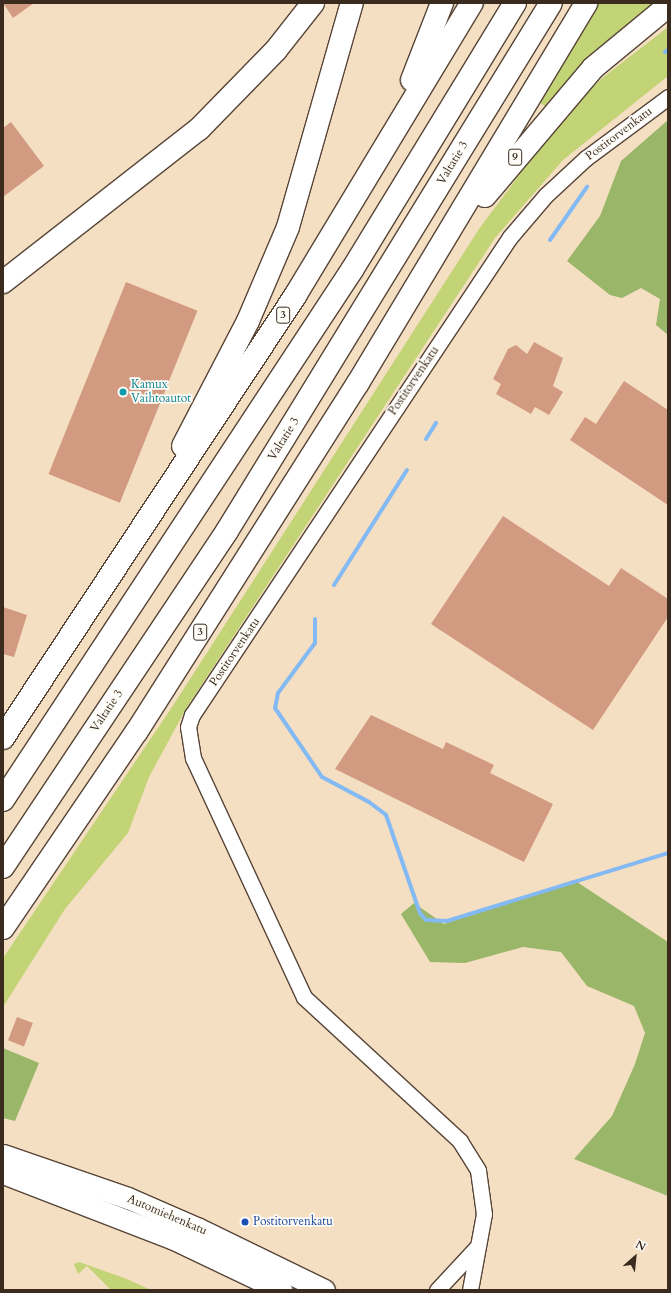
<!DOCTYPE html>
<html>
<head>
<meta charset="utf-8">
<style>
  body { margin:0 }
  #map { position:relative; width:671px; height:1293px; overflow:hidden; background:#f4dfc3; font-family:Cardo,serif }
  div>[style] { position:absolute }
  .green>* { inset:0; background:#c3d477 }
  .forest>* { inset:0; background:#9ab668 }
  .stream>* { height:4px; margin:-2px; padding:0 2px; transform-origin:2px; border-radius:2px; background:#83baf3 }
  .building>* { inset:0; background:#d29a80; transform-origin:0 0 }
  .roads { filter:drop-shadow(1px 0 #574537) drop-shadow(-1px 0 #574537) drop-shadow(0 1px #574537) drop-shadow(0 -1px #574537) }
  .street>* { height:15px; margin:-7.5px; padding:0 7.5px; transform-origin:7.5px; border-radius:7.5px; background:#fff }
  .secondary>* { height:21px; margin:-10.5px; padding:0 10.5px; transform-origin:10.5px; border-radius:10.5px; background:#fff }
  .highway>* { height:22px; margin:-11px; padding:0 11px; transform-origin:11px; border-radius:11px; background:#fff }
  .dots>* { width:11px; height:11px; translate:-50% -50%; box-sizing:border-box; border:2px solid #fdfcf7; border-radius:50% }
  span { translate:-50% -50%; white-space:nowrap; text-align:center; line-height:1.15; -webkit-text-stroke:3.5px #fdfcf7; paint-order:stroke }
  .shield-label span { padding:1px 3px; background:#fdfcf7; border:1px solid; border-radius:3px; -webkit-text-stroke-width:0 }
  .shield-label { font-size:11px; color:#3b2a1e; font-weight:700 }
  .street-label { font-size:12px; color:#3b2a1e }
  .culture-label { font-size:12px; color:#0d838f }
  .left { translate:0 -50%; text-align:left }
  .transit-label { font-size:12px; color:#164399 }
  .frame { position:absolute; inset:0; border:4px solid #3b2a1e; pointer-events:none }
  .north { position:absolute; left:615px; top:1237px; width:40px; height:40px; -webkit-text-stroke:3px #fdfcf7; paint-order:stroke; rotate:27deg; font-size:11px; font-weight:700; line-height:16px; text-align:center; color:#3b2a1e }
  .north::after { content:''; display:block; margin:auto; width:14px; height:18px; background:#3b2a1e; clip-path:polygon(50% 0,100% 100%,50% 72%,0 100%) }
</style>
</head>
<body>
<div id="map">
  <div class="green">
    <div style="clip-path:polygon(599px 3px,663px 3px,546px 107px,539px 102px)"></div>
    <div style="clip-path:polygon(668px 27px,668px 76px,563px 160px,495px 238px,187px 707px,149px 777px,128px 833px,65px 909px,3px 1007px,3px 958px,174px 704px,479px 229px,557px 124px,601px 79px)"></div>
    <div style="clip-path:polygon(79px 1262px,127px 1279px,151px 1290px,111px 1290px,87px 1266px,78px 1274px,74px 1264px)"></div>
  </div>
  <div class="forest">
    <div style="clip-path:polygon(668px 120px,668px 335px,656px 325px,660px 299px,641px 288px,622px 298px,610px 295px,567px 261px,600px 216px,621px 161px)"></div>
    <div style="clip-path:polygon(574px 880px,668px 942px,668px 1196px,574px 1159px,612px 1116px,635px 1064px,645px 1033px,634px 1006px,587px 986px,561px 952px,523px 947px,465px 963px,430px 962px,401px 914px,414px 903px,444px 924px)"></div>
    <div style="clip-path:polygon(3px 1048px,39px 1063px,15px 1121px,3px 1118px)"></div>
  </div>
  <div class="stream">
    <div style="left:665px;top:52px;width:4px;rotate:-34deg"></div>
    <div style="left:550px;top:240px;width:65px;rotate:-55.1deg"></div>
    <div style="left:426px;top:439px;width:19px;rotate:-58deg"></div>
    <div style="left:334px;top:585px;width:136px;rotate:-57.6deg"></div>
    <div style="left:315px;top:619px;width:24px;rotate:90deg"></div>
    <div style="left:315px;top:643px;width:62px;rotate:126.5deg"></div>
    <div style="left:278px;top:693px;width:15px;rotate:101deg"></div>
    <div style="left:275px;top:708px;width:83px;rotate:55.7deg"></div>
    <div style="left:322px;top:777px;width:53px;rotate:28deg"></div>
    <div style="left:369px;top:802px;width:21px;rotate:37deg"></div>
    <div style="left:386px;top:815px;width:104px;rotate:70.9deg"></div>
    <div style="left:420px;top:913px;width:9px;rotate:49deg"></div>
    <div style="left:426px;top:920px;width:21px;rotate:3deg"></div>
    <div style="left:447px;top:921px;width:231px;rotate:-17.1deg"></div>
  </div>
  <div class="building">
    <div style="clip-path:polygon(3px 3px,34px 3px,13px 18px)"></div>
    <div style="clip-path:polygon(11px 122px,44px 166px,3px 197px,3px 128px)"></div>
    <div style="left:126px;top:282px;width:77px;height:207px;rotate:22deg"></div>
    <div style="clip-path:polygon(534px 342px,563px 358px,553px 386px,563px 392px,549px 415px,535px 407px,531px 414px,496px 394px,501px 384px,493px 379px,508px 349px,516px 345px,527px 354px)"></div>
    <div style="clip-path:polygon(624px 381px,668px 410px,668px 505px,570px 440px,585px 417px,596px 424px)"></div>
    <div style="clip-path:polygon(503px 516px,609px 586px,621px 568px,668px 599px,668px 617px,593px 730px,431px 624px)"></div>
    <div style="clip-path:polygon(3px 607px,27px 615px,14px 657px,3px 654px)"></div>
    <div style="clip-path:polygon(371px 715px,443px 749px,446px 742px,494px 765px,490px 773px,553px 804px,524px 862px,335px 769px)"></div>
    <div style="left:17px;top:1017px;width:17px;height:25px;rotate:21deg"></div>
  </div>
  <div class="roads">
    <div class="street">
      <div style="left:437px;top:1290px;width:59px;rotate:-47.1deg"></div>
      <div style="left:470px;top:1290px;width:77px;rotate:-79.6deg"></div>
      <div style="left:484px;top:1214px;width:44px;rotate:-97.8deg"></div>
      <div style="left:478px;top:1170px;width:34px;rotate:-122deg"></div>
      <div style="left:460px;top:1141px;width:212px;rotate:-137.3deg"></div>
      <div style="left:304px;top:997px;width:264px;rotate:-114.9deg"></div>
      <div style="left:193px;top:758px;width:31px;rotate:-99deg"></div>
      <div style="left:188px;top:727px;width:13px;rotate:-72deg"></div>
      <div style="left:192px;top:715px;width:574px;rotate:-56.37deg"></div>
      <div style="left:510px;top:237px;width:55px;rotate:-49.4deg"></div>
      <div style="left:546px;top:195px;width:54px;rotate:-42.8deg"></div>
      <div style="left:586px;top:158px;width:102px;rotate:-36.6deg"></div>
    </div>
    <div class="secondary">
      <div style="left:3px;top:1155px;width:132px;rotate:19deg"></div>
      <div style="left:128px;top:1198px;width:77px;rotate:23.6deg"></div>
      <div style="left:199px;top:1229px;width:139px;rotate:26deg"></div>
      <div style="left:3px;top:1173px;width:183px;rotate:21.1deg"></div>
      <div style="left:174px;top:1239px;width:119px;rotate:25.5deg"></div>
    </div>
    <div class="highway">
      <div style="left:412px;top:80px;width:83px;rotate:-68.7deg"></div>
      <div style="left:485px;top:196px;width:167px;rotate:-49.8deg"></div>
      <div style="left:593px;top:68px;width:97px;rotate:-39.6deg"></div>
      <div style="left:3px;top:282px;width:249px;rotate:-38deg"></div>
      <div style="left:199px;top:129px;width:110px;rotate:-45.7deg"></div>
      <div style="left:276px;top:50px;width:60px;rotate:-51.8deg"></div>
      <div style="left:183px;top:446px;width:141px;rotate:-62.5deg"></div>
      <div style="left:248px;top:321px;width:102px;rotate:-66.9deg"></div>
      <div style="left:288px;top:227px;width:233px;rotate:-74.1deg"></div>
      <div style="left:3px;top:738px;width:530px;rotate:-56.55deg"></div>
      <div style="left:295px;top:296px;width:342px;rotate:-58.9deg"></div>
      <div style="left:3px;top:800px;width:635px;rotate:-56.64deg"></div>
      <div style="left:352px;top:270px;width:313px;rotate:-58.6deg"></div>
      <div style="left:3px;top:867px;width:404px;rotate:-56.3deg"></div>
      <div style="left:227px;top:531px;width:619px;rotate:-58.47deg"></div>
      <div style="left:3px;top:928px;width:238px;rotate:-55.8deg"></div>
      <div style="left:137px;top:731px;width:412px;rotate:-57.6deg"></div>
      <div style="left:358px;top:383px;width:443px;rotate:-59deg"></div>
    </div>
  </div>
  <div class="dots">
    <div style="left:123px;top:392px;background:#0f9aa8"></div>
    <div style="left:245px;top:1222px;background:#1a4fb4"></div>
  </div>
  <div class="shield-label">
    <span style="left:515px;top:157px">9</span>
    <span style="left:283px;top:315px">3</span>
    <span style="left:200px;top:632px">3</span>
  </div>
  <div class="street-label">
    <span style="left:619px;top:134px;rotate:-37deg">Postitorvenkatu</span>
    <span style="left:453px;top:163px;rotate:-59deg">Valtatie 3</span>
    <span style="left:414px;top:381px;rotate:-56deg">Postitorvenkatu</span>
    <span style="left:284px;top:439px;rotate:-58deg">Valtatie 3</span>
    <span style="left:235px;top:652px;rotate:-56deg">Postitorvenkatu</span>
    <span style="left:107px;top:711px;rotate:-56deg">Valtatie 3</span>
    <span style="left:167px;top:1215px;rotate:23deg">Automiehenkatu</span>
  </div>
  <div class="culture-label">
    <span class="left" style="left:131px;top:392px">Kamux<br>Vaihtoautot</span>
  </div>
  <div class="transit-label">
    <span class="left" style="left:253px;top:1222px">Postitorvenkatu</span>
  </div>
  <div class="frame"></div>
  <div class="north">N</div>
</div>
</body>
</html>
